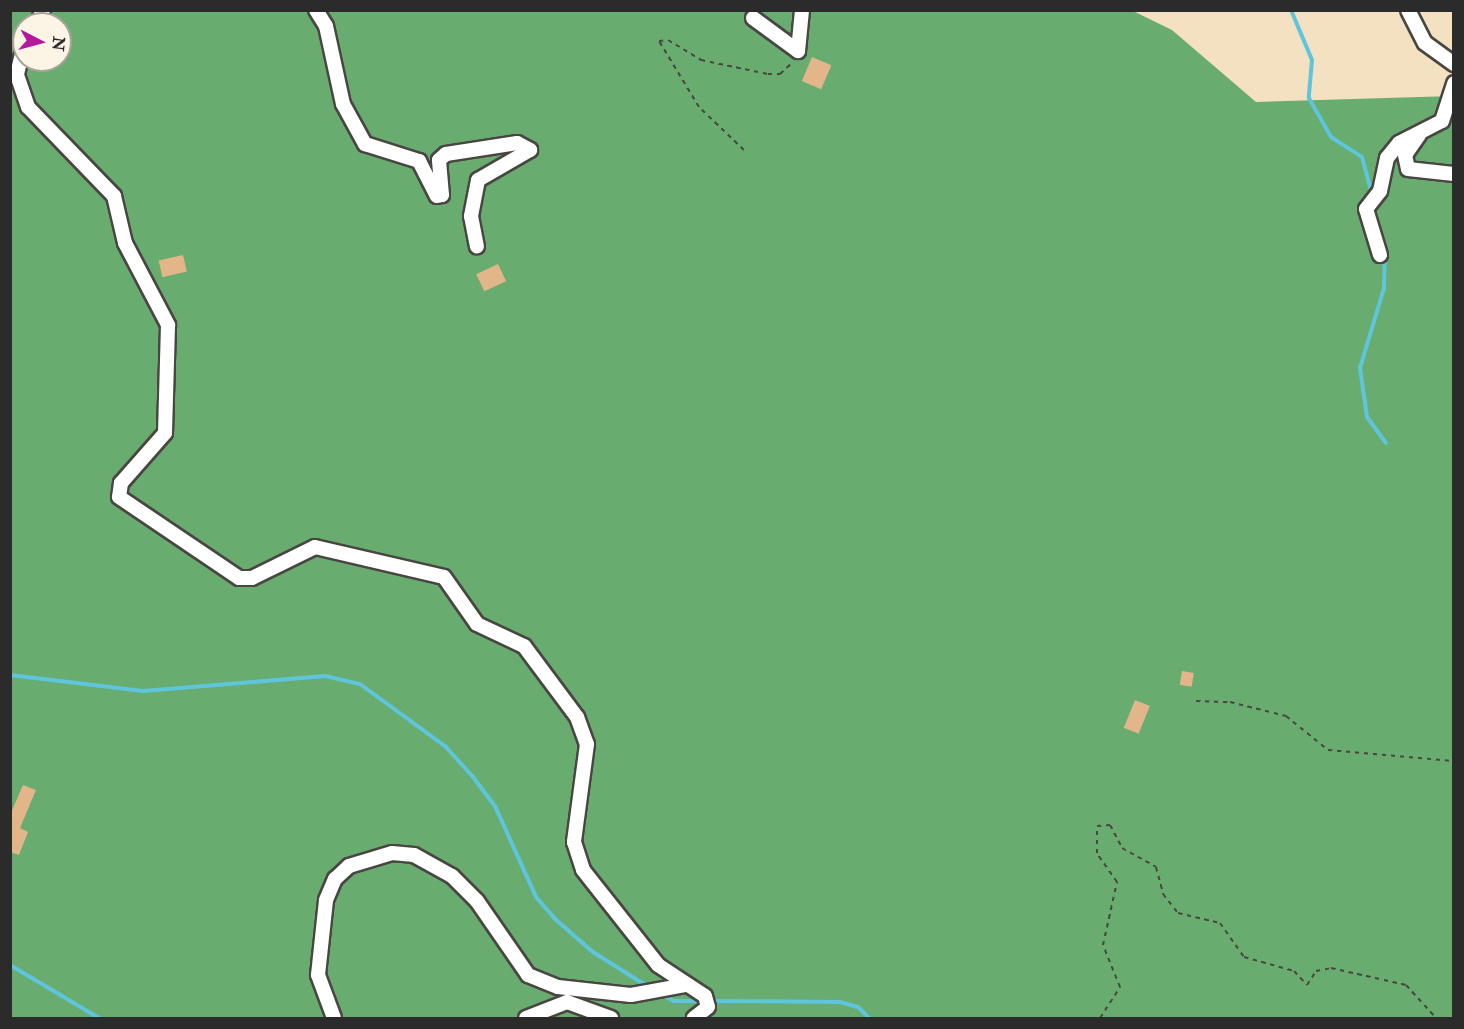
<!DOCTYPE html>
<html>
<head>
<meta charset="utf-8">
<style>
  body { margin:0 }
  #map { position:relative; width:1464px; height:1029px; overflow:hidden; background:#f3e1c2; font-family:"IM FELL Double Pica",serif }
  div>[style] { position:absolute }
  .forest>* { inset:0; background:#69ac6f }
  .stream>* { height:4px; margin:-2px; padding:0 2px; transform-origin:2px; border-radius:2px; background:#5fc5dc }
  .building>* { inset:0; background:#e2b689; transform-origin:0 0 }
  .path>* { height:2px; margin-top:-1px; transform-origin:0; background:repeating-linear-gradient(90deg,#494642 0 4.5px,transparent 0 9px) }
  .roads { filter:drop-shadow(2px 0 #494642) drop-shadow(-2px 0 #494642) drop-shadow(0 2px #494642) drop-shadow(0 -2px #494642) }
  .minor>* { height:14px; margin:-7px; padding:0 7px; transform-origin:7px; border-radius:7px; background:#fff }
  span { translate:-50% -50%; white-space:nowrap; text-align:center; line-height:1.15; -webkit-text-stroke:4.5px #fcf5e5; paint-order:stroke }
  .frame { position:absolute; inset:0; border:12px solid #2b2b2b; pointer-events:none }
  .north { position:absolute; left:12px; top:12px; width:60px; height:60px; box-sizing:border-box; background:#fcf5e5; border:2px solid #a8a49b; border-radius:50%; rotate:96deg; font-size:16px; font-weight:700; line-height:24px; text-align:center; color:#2b2b2b }
  .north::after { content:''; display:block; margin:auto; width:21px; height:27px; background:#b5179e; clip-path:polygon(50% 0,100% 100%,50% 72%,0 100%) }
</style>
</head>
<body>
<div id="map">
  <div class="forest">
    <div style="clip-path:polygon(evenodd,10px 11px,1133px 11px,1172px 30px,1256px 102px,1453px 96px,1453px 1018px,11px 1018px,10px 11px,24px 24px,60px 24px,60px 60px,24px 60px,24px 24px)"></div>
  </div>
  <div class="stream">
    <div style="left:1291px;top:10px;width:54px;rotate:67.2deg"></div>
    <div style="left:1312px;top:60px;width:38px;rotate:95deg"></div>
    <div style="left:1309px;top:98px;width:45px;rotate:60.6deg"></div>
    <div style="left:1331px;top:137px;width:37px;rotate:33deg"></div>
    <div style="left:1362px;top:157px;width:38px;rotate:75deg"></div>
    <div style="left:1374px;top:204px;width:16px;rotate:83deg"></div>
    <div style="left:1385px;top:254px;width:34px;rotate:92deg"></div>
    <div style="left:1384px;top:288px;width:84px;rotate:106.7deg"></div>
    <div style="left:1360px;top:368px;width:49px;rotate:81.9deg"></div>
    <div style="left:1367px;top:417px;width:32px;rotate:54deg"></div>
    <div style="left:10px;top:675px;width:134px;rotate:6.9deg"></div>
    <div style="left:143px;top:691px;width:183px;rotate:-4.7deg"></div>
    <div style="left:325px;top:676px;width:36px;rotate:13deg"></div>
    <div style="left:360px;top:684px;width:107px;rotate:36.2deg"></div>
    <div style="left:446px;top:747px;width:40px;rotate:48deg"></div>
    <div style="left:473px;top:777px;width:36px;rotate:53deg"></div>
    <div style="left:495px;top:806px;width:100px;rotate:65.7deg"></div>
    <div style="left:536px;top:897px;width:28px;rotate:49deg"></div>
    <div style="left:554px;top:918px;width:52px;rotate:41.1deg"></div>
    <div style="left:593px;top:952px;width:67px;rotate:32.3deg"></div>
    <div style="left:10px;top:965px;width:104px;rotate:30.8deg"></div>
    <div style="left:659px;top:993px;width:17px;rotate:28deg"></div>
    <div style="left:674px;top:1001px;width:29px"></div>
    <div style="left:711px;top:1001px;width:129px;rotate:0.4deg"></div>
    <div style="left:840px;top:1002px;width:19px;rotate:16deg"></div>
    <div style="left:858px;top:1007px;width:16px;rotate:45deg"></div>
  </div>
  <div class="building">
    <div style="left:812px;top:57px;width:21px;height:26px;rotate:23deg"></div>
    <div style="left:183px;top:255px;width:17px;height:25px;rotate:77deg"></div>
    <div style="left:498px;top:264px;width:19px;height:24px;rotate:65deg"></div>
    <div style="left:1182px;top:671px;width:12px;height:14px;rotate:9deg"></div>
    <div style="left:1135px;top:700px;width:16px;height:30px;rotate:22deg"></div>
    <div style="clip-path:polygon(23px 785px,36px 790px,20px 828px,28px 832px,19px 855px,10px 852px,10px 815px)"></div>
  </div>
  <div class="path">
    <div style="left:744px;top:150px;width:62px;rotate:-136.3deg"></div>
    <div style="left:699px;top:107px;width:77px;rotate:-121.2deg"></div>
    <div style="left:659px;top:41px;width:9px;rotate:-6deg"></div>
    <div style="left:668px;top:40px;width:39px;rotate:31deg"></div>
    <div style="left:701px;top:60px;width:68px;rotate:11.8deg"></div>
    <div style="left:768px;top:74px;width:12px"></div>
    <div style="left:780px;top:74px;width:18px;rotate:-43deg"></div>
    <div style="left:1196px;top:701px;width:34px;rotate:2deg"></div>
    <div style="left:1230px;top:702px;width:58px;rotate:14deg"></div>
    <div style="left:1286px;top:716px;width:54px;rotate:39deg"></div>
    <div style="left:1328px;top:750px;width:126px;rotate:5deg"></div>
    <div style="left:1100px;top:1018px;width:37px;rotate:-57deg"></div>
    <div style="left:1120px;top:987px;width:45px;rotate:-112deg"></div>
    <div style="left:1103px;top:945px;width:65px;rotate:-77.5deg"></div>
    <div style="left:1117px;top:882px;width:35px;rotate:-125deg"></div>
    <div style="left:1097px;top:853px;width:27px;rotate:-90deg"></div>
    <div style="left:1097px;top:826px;width:13px;rotate:-4deg"></div>
    <div style="left:1110px;top:825px;width:26px;rotate:62deg"></div>
    <div style="left:1122px;top:848px;width:39px;rotate:29deg"></div>
    <div style="left:1156px;top:867px;width:28px;rotate:75deg"></div>
    <div style="left:1163px;top:894px;width:24px;rotate:52deg"></div>
    <div style="left:1178px;top:913px;width:43px;rotate:13.4deg"></div>
    <div style="left:1220px;top:923px;width:42px;rotate:54.8deg"></div>
    <div style="left:1244px;top:957px;width:52px;rotate:15.6deg"></div>
    <div style="left:1294px;top:971px;width:19px;rotate:47deg"></div>
    <div style="left:1307px;top:985px;width:17px;rotate:-57deg"></div>
    <div style="left:1316px;top:971px;width:15px;rotate:-11deg"></div>
    <div style="left:1331px;top:968px;width:77px;rotate:12.8deg"></div>
    <div style="left:1406px;top:985px;width:45px;rotate:47.7deg"></div>
  </div>
  <div class="roads">
    <div class="minor">
      <div style="left:316px;top:10px;width:19px;rotate:58deg"></div>
      <div style="left:326px;top:26px;width:80px;rotate:77.7deg"></div>
      <div style="left:343px;top:104px;width:46px;rotate:61.2deg"></div>
      <div style="left:365px;top:144px;width:57px;rotate:17.5deg"></div>
      <div style="left:419px;top:161px;width:39px;rotate:63deg"></div>
      <div style="left:437px;top:196px;width:5px;rotate:-11deg"></div>
      <div style="left:442px;top:195px;width:35px;rotate:-95deg"></div>
      <div style="left:439px;top:160px;width:9px;rotate:-41deg"></div>
      <div style="left:446px;top:154px;width:72px;rotate:-8.8deg"></div>
      <div style="left:517px;top:143px;width:15px;rotate:28deg"></div>
      <div style="left:530px;top:150px;width:60px;rotate:150deg"></div>
      <div style="left:478px;top:180px;width:37px;rotate:101deg"></div>
      <div style="left:471px;top:216px;width:31px;rotate:79deg"></div>
      <div style="left:1408px;top:10px;width:37px;rotate:63deg"></div>
      <div style="left:1425px;top:43px;width:36px;rotate:36deg"></div>
      <div style="left:753px;top:18px;width:56px;rotate:36.3deg"></div>
      <div style="left:798px;top:51px;width:41px;rotate:-84.4deg"></div>
      <div style="left:37px;top:24px;width:15px;rotate:-67deg"></div>
      <div style="left:24px;top:46px;width:30px;rotate:104deg"></div>
      <div style="left:17px;top:75px;width:34px;rotate:71deg"></div>
      <div style="left:28px;top:107px;width:124px;rotate:46deg"></div>
      <div style="left:114px;top:196px;width:48px;rotate:76.8deg"></div>
      <div style="left:125px;top:243px;width:93px;rotate:62.3deg"></div>
      <div style="left:168px;top:325px;width:108px;rotate:91.6deg"></div>
      <div style="left:165px;top:433px;width:67px;rotate:131.3deg"></div>
      <div style="left:121px;top:483px;width:14px;rotate:98deg"></div>
      <div style="left:119px;top:497px;width:145px;rotate:34deg"></div>
      <div style="left:239px;top:578px;width:13px"></div>
      <div style="left:252px;top:578px;width:70px;rotate:-26.2deg"></div>
      <div style="left:315px;top:547px;width:132px;rotate:13.1deg"></div>
      <div style="left:444px;top:577px;width:57px;rotate:54.9deg"></div>
      <div style="left:477px;top:624px;width:52px;rotate:25.1deg"></div>
      <div style="left:524px;top:646px;width:89px;rotate:53.3deg"></div>
      <div style="left:577px;top:717px;width:29px;rotate:70deg"></div>
      <div style="left:587px;top:744px;width:99px;rotate:97.6deg"></div>
      <div style="left:574px;top:842px;width:29px;rotate:72deg"></div>
      <div style="left:583px;top:870px;width:121px;rotate:51.7deg"></div>
      <div style="left:658px;top:965px;width:56px;rotate:33.4deg"></div>
      <div style="left:705px;top:996px;width:11px;rotate:75deg"></div>
      <div style="left:708px;top:1007px;width:18px;rotate:142deg"></div>
      <div style="left:1419px;top:135px;width:24px;rotate:125deg"></div>
      <div style="left:1405px;top:155px;width:14px;rotate:78deg"></div>
      <div style="left:1408px;top:169px;width:46px;rotate:6.2deg"></div>
      <div style="left:1380px;top:255px;width:48px;rotate:-106.9deg"></div>
      <div style="left:1366px;top:209px;width:23px;rotate:-52deg"></div>
      <div style="left:1380px;top:191px;width:34px;rotate:-78deg"></div>
      <div style="left:1387px;top:158px;width:19px;rotate:-51deg"></div>
      <div style="left:1399px;top:143px;width:48px;rotate:-27.1deg"></div>
      <div style="left:1442px;top:121px;width:40px;rotate:-72deg"></div>
      <div style="left:334px;top:1018px;width:46px;rotate:-110.4deg"></div>
      <div style="left:318px;top:975px;width:75px;rotate:-83.9deg"></div>
      <div style="left:326px;top:900px;width:23px;rotate:-67deg"></div>
      <div style="left:335px;top:879px;width:19px;rotate:-43deg"></div>
      <div style="left:349px;top:866px;width:45px;rotate:-16.8deg"></div>
      <div style="left:392px;top:853px;width:22px;rotate:5deg"></div>
      <div style="left:414px;top:855px;width:43px;rotate:28.9deg"></div>
      <div style="left:452px;top:876px;width:35px;rotate:45deg"></div>
      <div style="left:477px;top:901px;width:90px;rotate:55.4deg"></div>
      <div style="left:528px;top:975px;width:32px;rotate:22deg"></div>
      <div style="left:558px;top:987px;width:73px;rotate:6.3deg"></div>
      <div style="left:631px;top:995px;width:56px;rotate:-10.3deg"></div>
      <div style="left:526px;top:1018px;width:44px;rotate:-21.3deg"></div>
      <div style="left:567px;top:1002px;width:47px;rotate:20deg"></div>
    </div>
  </div>
  <div class="frame"></div>
  <div class="north">N</div>
</div>
</body>
</html>
